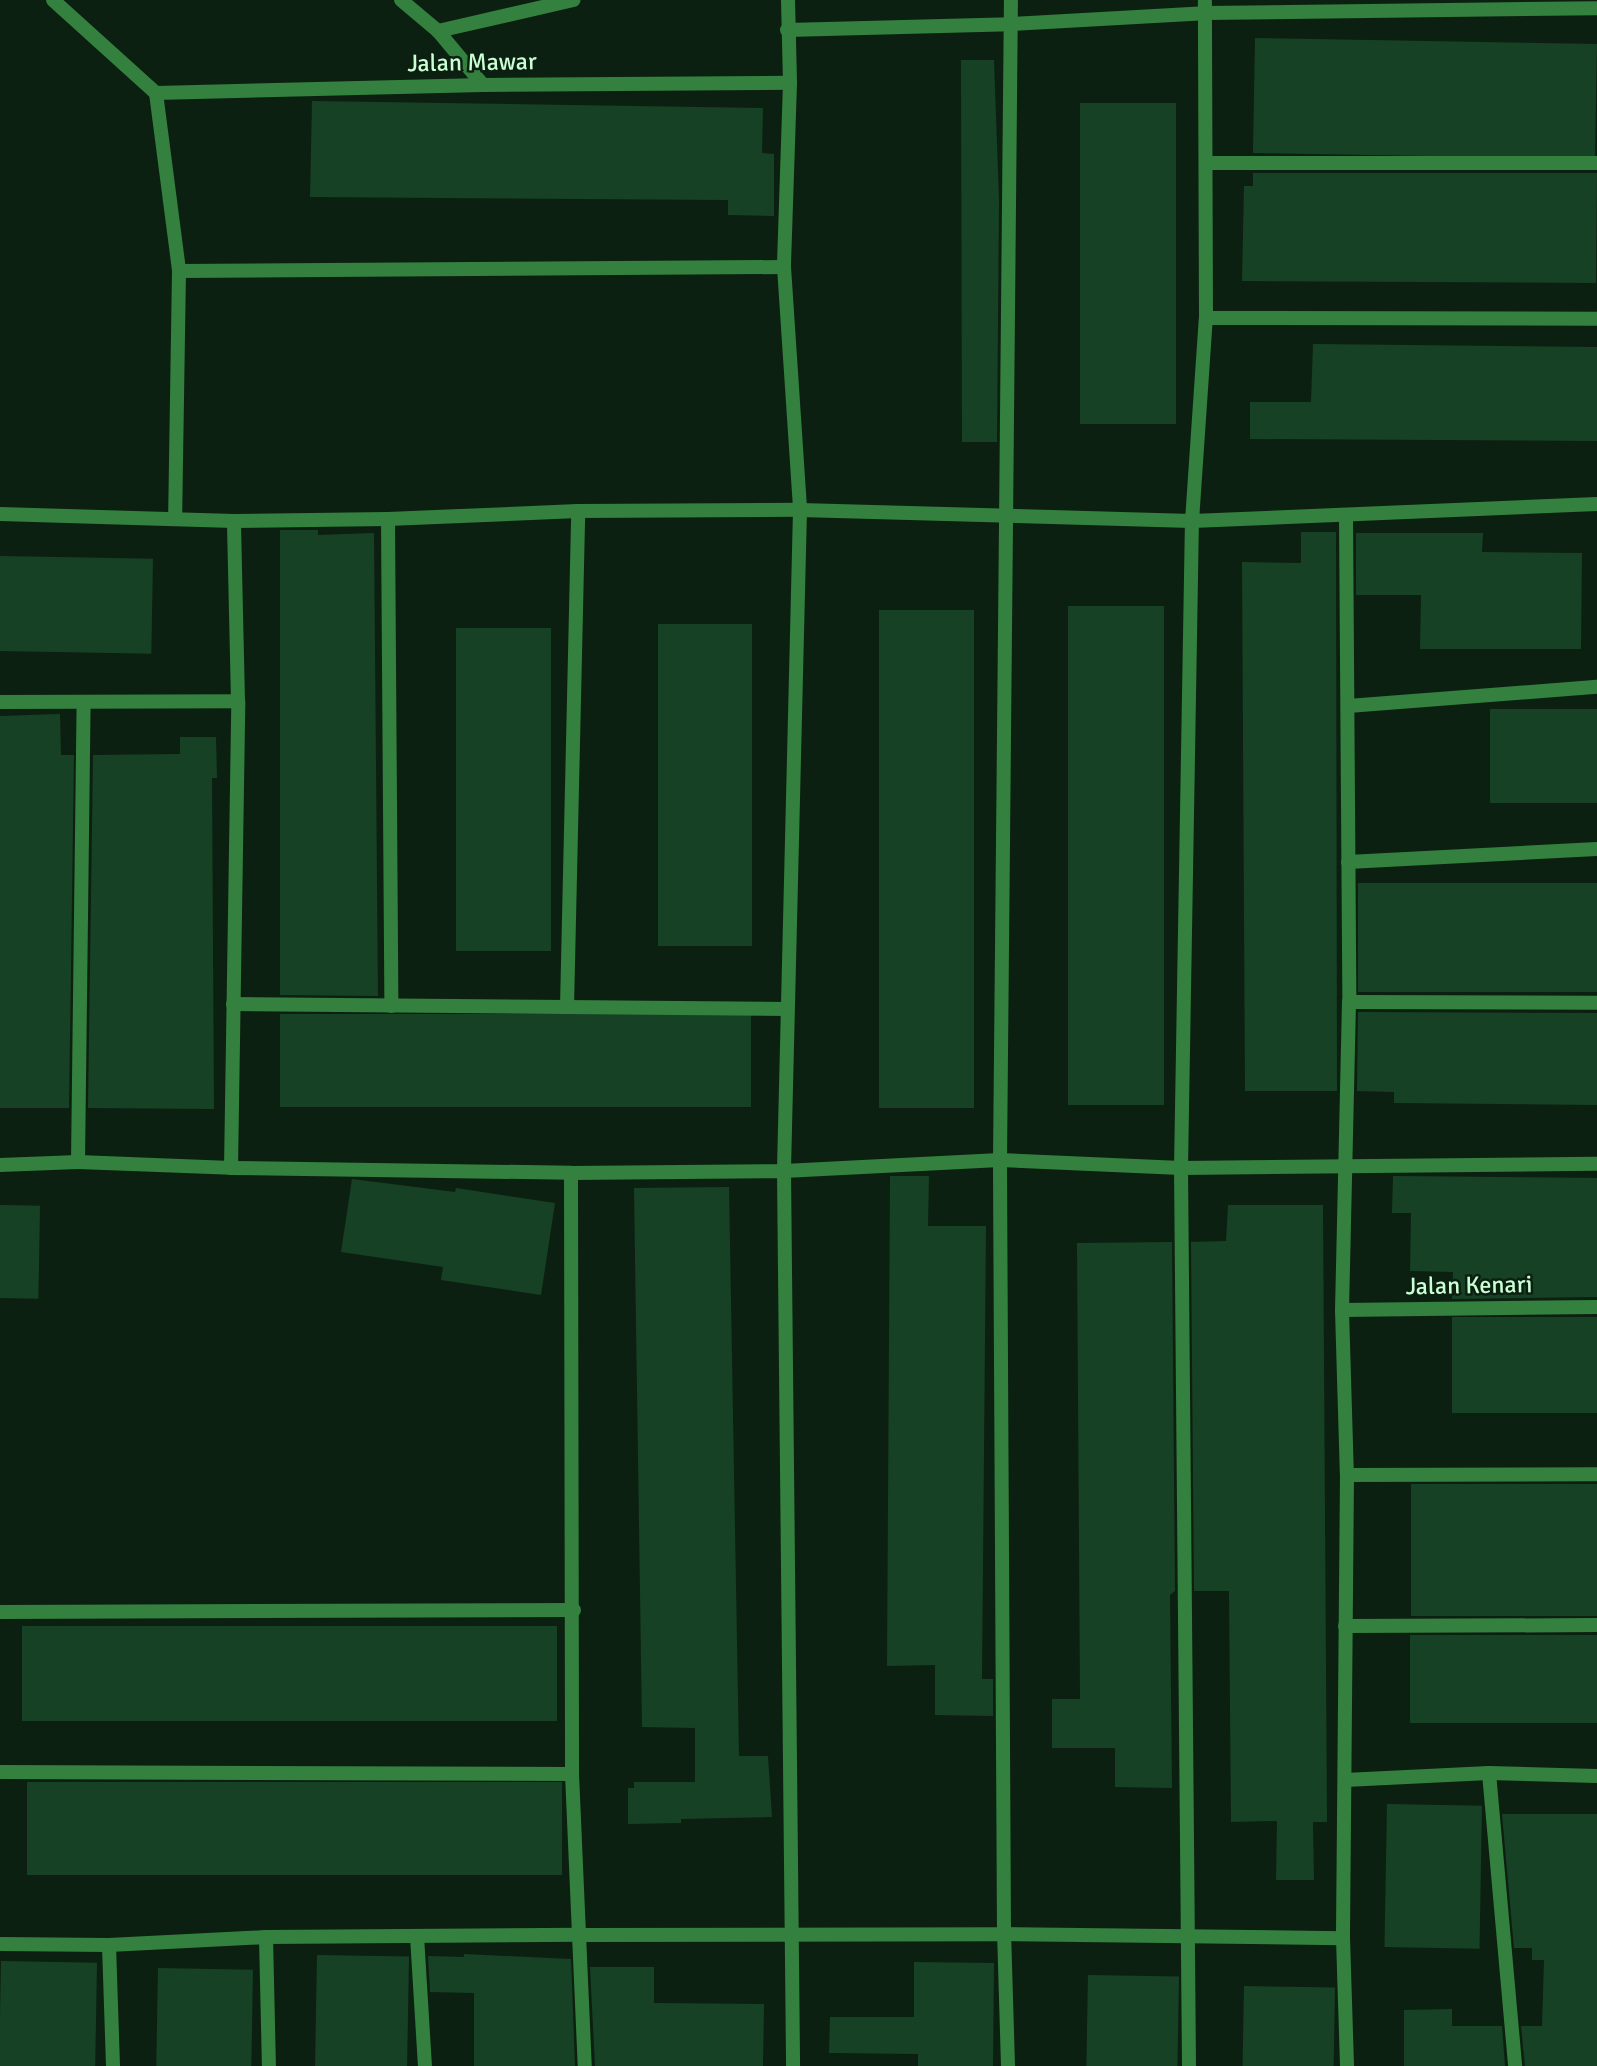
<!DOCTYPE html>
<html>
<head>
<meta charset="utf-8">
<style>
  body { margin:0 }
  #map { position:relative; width:1597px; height:2066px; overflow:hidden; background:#0c2011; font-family:Signika,sans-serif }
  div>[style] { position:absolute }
  .building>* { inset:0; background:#174124; transform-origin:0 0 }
  .street>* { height:14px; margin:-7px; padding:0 7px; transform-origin:7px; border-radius:7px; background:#34813f }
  span { translate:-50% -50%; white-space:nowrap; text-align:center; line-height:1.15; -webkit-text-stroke:5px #0c2011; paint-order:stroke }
  .street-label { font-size:24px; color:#caffd5 }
</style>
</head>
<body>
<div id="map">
  <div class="building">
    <div style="left:1255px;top:38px;width:342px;height:115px;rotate:1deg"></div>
    <div style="clip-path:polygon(961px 60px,994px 60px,999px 200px,997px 442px,962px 442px)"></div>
    <div style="clip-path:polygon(312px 101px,763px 108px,762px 153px,774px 154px,774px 216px,728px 215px,728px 200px,310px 197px)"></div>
    <div style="left:1080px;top:103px;width:96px;height:321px"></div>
    <div style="clip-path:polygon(1253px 173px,1597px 173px,1596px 283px,1242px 281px,1244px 186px,1253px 186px)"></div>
    <div style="clip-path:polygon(1313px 344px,1597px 347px,1597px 441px,1250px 439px,1250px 402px,1311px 402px)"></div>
    <div style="clip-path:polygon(280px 530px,318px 530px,318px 535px,374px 533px,378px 996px,280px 995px)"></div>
    <div style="clip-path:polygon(1301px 532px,1336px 532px,1337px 1091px,1245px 1091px,1242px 562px,1301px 563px)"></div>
    <div style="clip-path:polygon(1356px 533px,1483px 533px,1482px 552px,1582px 553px,1581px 649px,1420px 649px,1421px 595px,1356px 595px)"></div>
    <div style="left:0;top:556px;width:153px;height:95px;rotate:1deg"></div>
    <div style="left:1068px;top:606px;width:96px;height:499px"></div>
    <div style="left:879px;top:610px;width:95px;height:498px"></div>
    <div style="left:658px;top:624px;width:94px;height:322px"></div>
    <div style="left:551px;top:628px;width:323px;height:95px;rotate:90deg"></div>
    <div style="left:1490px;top:709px;width:107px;height:94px"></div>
    <div style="clip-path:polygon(60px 714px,61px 755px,74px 755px,69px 1108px,0 1108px,0 716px)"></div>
    <div style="clip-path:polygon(180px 737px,216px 737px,217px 778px,212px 778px,214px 1109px,88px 1108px,93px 755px,180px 754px)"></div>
    <div style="left:1358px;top:883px;width:239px;height:109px"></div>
    <div style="clip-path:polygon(1358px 1012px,1597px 1013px,1597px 1105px,1394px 1103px,1394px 1092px,1357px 1091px)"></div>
    <div style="left:280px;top:1014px;width:471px;height:93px"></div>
    <div style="clip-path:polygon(890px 1176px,929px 1176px,928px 1226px,986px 1226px,982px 1679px,993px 1679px,993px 1716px,935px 1715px,935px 1665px,887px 1666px)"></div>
    <div style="clip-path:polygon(1393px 1176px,1597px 1178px,1597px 1297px,1452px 1299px,1453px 1272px,1410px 1271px,1411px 1213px,1392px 1213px)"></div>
    <div style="clip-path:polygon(352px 1179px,455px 1192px,456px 1188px,555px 1203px,541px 1295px,441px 1280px,443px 1267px,341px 1252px)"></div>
    <div style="clip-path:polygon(729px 1187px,739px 1756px,768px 1756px,772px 1817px,681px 1819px,681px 1823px,628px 1824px,628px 1788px,634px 1788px,634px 1782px,695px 1782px,695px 1728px,642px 1727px,634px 1188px)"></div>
    <div style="left:0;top:1205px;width:40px;height:93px;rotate:1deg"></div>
    <div style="clip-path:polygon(1228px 1205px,1323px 1205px,1327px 1822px,1313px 1822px,1314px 1880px,1276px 1880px,1277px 1821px,1231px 1822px,1229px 1591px,1194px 1591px,1191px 1242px,1226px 1241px)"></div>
    <div style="clip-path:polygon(1172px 1242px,1175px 1591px,1170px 1595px,1172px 1788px,1115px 1787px,1115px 1748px,1052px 1748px,1052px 1699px,1080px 1699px,1077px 1243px)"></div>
    <div style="left:1597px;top:1317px;width:96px;height:145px;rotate:90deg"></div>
    <div style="left:1411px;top:1484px;width:186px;height:132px"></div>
    <div style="left:22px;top:1626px;width:535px;height:95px"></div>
    <div style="left:1410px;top:1635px;width:187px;height:88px"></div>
    <div style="left:27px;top:1782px;width:535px;height:93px"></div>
    <div style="left:1387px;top:1804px;width:95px;height:143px;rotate:1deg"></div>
    <div style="clip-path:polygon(1502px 1814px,1597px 1814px,1597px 2066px,1525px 2066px,1521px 2026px,1542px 2026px,1544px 1960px,1532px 1960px,1532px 1948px,1514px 1948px)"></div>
    <div style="clip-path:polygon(464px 1954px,571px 1959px,575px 2066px,474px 2066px,474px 1993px,430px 1992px,428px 1956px,464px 1957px)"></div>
    <div style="left:317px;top:1955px;width:92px;height:111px;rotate:1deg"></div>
    <div style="left:1px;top:1961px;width:96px;height:105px;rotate:1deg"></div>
    <div style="clip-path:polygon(914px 1962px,994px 1963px,993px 2066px,918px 2066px,918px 2054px,829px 2053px,830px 2017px,914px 2017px)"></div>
    <div style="clip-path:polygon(590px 1967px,654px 1967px,654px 2003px,764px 2004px,763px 2066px,595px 2066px)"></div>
    <div style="left:158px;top:1968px;width:95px;height:98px;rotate:1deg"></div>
    <div style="left:1088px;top:1975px;width:91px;height:91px;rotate:1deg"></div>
    <div style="left:1244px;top:1986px;width:91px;height:80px;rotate:1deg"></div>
    <div style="clip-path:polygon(1452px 2009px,1452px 2026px,1502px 2026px,1505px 2066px,1404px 2066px,1404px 2010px)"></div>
  </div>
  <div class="street">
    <div style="left:53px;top:0;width:139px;rotate:42.1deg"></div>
    <div style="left:156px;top:93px;width:179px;rotate:82.6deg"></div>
    <div style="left:179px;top:271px;width:248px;rotate:90.9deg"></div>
    <div style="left:401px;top:0;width:48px;rotate:40deg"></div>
    <div style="left:438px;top:31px;width:70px;rotate:50.2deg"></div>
    <div style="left:788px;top:0;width:83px;rotate:88.6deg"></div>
    <div style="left:790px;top:83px;width:184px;rotate:91.9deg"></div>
    <div style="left:784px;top:267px;width:244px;rotate:86.2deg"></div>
    <div style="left:800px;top:510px;width:661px;rotate:91.39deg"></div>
    <div style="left:784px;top:1171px;width:895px;rotate:89.42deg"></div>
    <div style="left:787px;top:30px;width:223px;rotate:-1.5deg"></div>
    <div style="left:1010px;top:24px;width:194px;rotate:-3.2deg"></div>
    <div style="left:1204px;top:13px;width:393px;rotate:-0.7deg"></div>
    <div style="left:438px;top:31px;width:139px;rotate:-12.9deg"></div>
    <div style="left:156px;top:93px;width:327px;rotate:-1.4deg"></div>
    <div style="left:483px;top:85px;width:307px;rotate:-0.4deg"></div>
    <div style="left:1208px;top:163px;width:389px"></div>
    <div style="left:179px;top:271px;width:605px;rotate:-0.38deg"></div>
    <div style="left:1206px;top:318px;width:391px;rotate:0.1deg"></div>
    <div style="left:0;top:514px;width:234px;rotate:1.7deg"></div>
    <div style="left:234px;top:521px;width:154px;rotate:-0.7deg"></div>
    <div style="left:388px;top:519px;width:190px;rotate:-2.4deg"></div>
    <div style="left:578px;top:511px;width:222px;rotate:-0.3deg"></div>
    <div style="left:800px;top:510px;width:392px;rotate:1.6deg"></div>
    <div style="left:1192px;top:521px;width:405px;rotate:-2.4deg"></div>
    <div style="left:1346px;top:516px;width:486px;rotate:89.6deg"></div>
    <div style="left:1349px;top:1002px;width:308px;rotate:91.3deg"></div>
    <div style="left:1342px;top:1310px;width:165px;rotate:88.3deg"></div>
    <div style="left:1347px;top:1475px;width:463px;rotate:90.5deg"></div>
    <div style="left:1343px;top:1938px;width:128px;rotate:88.2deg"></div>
    <div style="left:388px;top:519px;width:487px;rotate:89.6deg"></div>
    <div style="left:0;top:702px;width:238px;rotate:-0.2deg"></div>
    <div style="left:1348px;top:706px;width:250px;rotate:-4.4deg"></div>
    <div style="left:1348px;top:862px;width:249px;rotate:-3deg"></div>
    <div style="left:1349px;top:1002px;width:248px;rotate:0.2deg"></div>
    <div style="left:233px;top:1004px;width:554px;rotate:0.52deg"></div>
    <div style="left:567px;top:1007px;width:496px;rotate:-88.7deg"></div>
    <div style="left:78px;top:1162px;width:459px;rotate:-89.3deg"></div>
    <div style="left:0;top:1165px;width:78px;rotate:-2.2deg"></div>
    <div style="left:78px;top:1162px;width:153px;rotate:2.2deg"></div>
    <div style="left:231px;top:1168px;width:340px;rotate:0.8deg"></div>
    <div style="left:571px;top:1173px;width:213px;rotate:-0.5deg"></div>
    <div style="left:784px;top:1171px;width:216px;rotate:-2.9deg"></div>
    <div style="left:1000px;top:1160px;width:181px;rotate:2.5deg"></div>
    <div style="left:1181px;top:1168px;width:416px;rotate:-0.6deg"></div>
    <div style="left:231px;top:1168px;width:467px;rotate:-89.1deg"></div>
    <div style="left:238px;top:701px;width:180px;rotate:-91.3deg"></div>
    <div style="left:571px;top:1173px;width:601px;rotate:89.9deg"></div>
    <div style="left:572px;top:1774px;width:292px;rotate:87.5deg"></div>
    <div style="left:1342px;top:1310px;width:255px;rotate:-0.7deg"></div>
    <div style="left:1347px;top:1475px;width:250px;rotate:-0.2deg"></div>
    <div style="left:0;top:1612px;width:574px;rotate:-0.2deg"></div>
    <div style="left:1345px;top:1626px;width:252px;rotate:-0.2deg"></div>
    <div style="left:0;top:1772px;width:572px;rotate:0.2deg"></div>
    <div style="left:1489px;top:1773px;width:294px;rotate:84.9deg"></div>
    <div style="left:1345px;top:1780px;width:144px;rotate:-2.8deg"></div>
    <div style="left:1489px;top:1773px;width:108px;rotate:1.6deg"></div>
    <div style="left:417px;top:1936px;width:130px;rotate:86.5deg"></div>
    <div style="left:266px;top:1937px;width:129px;rotate:88.7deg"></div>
    <div style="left:0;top:1944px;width:109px;rotate:0.5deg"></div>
    <div style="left:109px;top:1945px;width:157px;rotate:-2.9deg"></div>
    <div style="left:266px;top:1937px;width:315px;rotate:-0.4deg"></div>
    <div style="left:581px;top:1935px;width:423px;rotate:-0.1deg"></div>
    <div style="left:1004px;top:1934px;width:339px;rotate:0.7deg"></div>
    <div style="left:109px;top:1945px;width:121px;rotate:88.1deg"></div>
    <div style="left:1008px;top:2066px;width:132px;rotate:-91.7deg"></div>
    <div style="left:1004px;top:1934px;width:774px;rotate:-90.3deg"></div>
    <div style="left:1000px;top:1160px;width:1160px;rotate:-89.46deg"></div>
    <div style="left:1189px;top:2066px;width:898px;rotate:-90.51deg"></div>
    <div style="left:1181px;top:1168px;width:647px;rotate:-89.03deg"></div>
    <div style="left:1192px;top:521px;width:203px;rotate:-86.1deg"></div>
    <div style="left:1206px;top:318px;width:318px;rotate:-90.2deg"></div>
  </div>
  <div class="street-label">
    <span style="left:472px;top:63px;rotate:-1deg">Jalan Mawar</span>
    <span style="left:1469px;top:1286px;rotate:-1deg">Jalan Kenari</span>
  </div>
</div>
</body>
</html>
